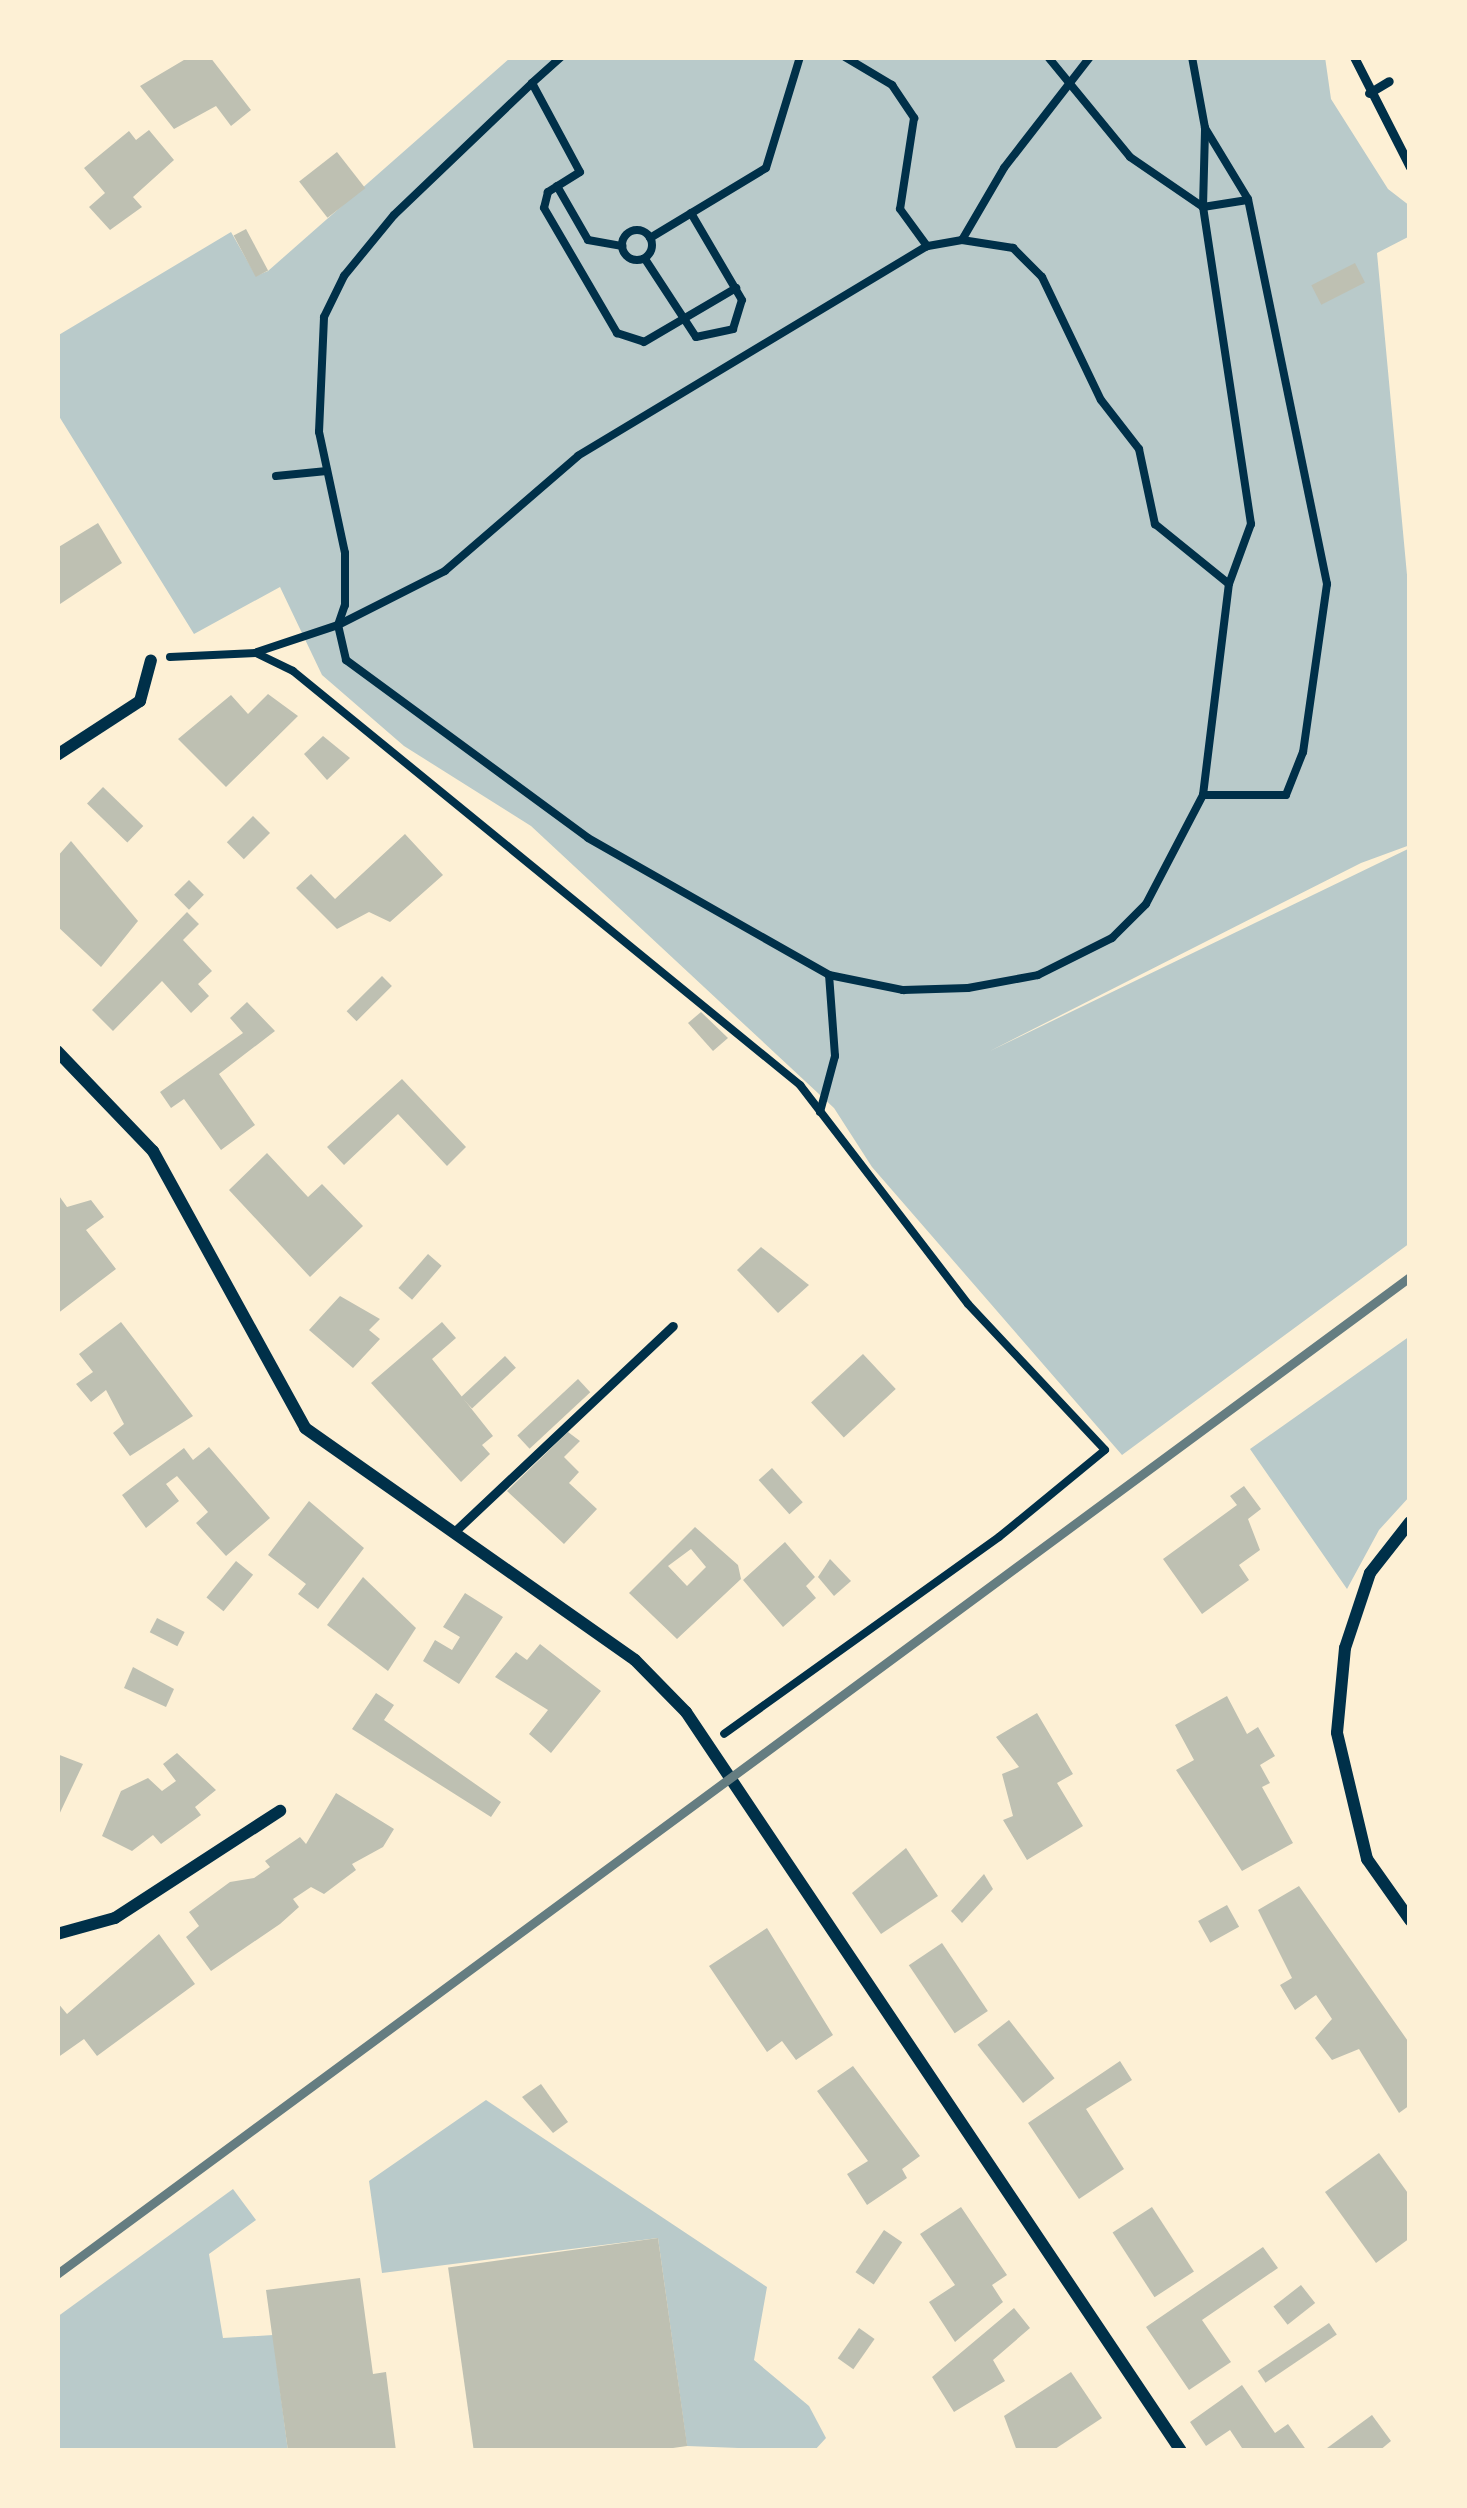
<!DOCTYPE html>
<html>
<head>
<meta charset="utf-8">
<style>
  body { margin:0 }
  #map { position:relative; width:1467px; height:2508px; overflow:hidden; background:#fdf0d5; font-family:Cabin,sans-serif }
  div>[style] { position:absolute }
  .green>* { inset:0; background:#b9caca }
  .building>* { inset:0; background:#bec0b2; transform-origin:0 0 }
  .path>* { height:8px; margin:-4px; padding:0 4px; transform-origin:4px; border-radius:4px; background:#003049 }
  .path>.ring { margin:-4px; padding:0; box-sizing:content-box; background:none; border:8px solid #003049; border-radius:50% }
  .service>* { height:9px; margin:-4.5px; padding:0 4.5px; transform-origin:4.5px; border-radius:4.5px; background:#003049 }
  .minor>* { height:12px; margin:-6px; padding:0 6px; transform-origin:6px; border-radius:6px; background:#003049 }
  .rail>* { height:9px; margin:-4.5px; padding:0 4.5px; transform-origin:4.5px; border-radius:4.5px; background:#657d81 }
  span { translate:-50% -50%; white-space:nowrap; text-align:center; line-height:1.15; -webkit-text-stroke:10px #fdf0d5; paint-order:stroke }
  .frame { position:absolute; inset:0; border:60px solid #fdf0d5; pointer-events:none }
</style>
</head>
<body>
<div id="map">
  <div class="green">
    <div style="clip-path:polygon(511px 57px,1325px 57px,1331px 99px,1388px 189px,1410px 206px,1410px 236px,1377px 253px,1410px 607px,1410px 845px,1361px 863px,990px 1051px,1410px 848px,1410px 1243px,1122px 1455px,872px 1167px,834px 1108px,531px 826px,404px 746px,322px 675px,280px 587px,194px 634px,57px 413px,57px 336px,231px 232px,256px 276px,268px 271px)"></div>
    <div style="clip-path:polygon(1410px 1336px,1410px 1496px,1379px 1530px,1347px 1589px,1250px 1449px)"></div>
    <div style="clip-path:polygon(486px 2100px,767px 2287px,754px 2360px,809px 2406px,826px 2438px,814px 2451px,687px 2446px,658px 2238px,382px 2273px,369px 2181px)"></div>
    <div style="clip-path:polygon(233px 2189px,256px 2220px,209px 2254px,223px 2338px,273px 2335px,288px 2451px,57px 2451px,57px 2317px)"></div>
  </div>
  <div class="building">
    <div style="clip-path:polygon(189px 57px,210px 57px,251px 110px,231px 126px,216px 106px,174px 129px,140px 86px)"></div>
    <div style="clip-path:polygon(149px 130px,174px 160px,133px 197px,142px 207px,110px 230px,89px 207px,105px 193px,84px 168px,129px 131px,136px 140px)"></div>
    <div style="left:337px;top:152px;width:46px;height:48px;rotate:52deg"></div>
    <div style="left:246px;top:229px;width:47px;height:14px;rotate:62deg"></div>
    <div style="left:1355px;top:263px;width:22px;height:49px;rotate:63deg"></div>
    <div style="clip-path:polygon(98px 523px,122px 563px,57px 606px,57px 548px)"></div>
    <div style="clip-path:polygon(268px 694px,298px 716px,226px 787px,178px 739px,231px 695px,248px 714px)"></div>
    <div style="clip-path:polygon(323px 736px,350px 758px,327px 780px,304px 754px)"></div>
    <div style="left:103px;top:787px;width:56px;height:23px;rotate:44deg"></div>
    <div style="left:253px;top:816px;width:24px;height:37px;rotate:45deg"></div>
    <div style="clip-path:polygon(405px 834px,443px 875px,390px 922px,369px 912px,337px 929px,296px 888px,311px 874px,335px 899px)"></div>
    <div style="clip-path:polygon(71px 841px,138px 921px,101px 967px,57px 926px,57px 857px)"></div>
    <div style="left:189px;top:880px;width:21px;height:21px;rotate:45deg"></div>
    <div style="clip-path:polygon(187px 912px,199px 924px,183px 940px,212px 971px,198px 984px,209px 996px,191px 1013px,162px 981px,113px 1031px,92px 1010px)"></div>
    <div style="left:382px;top:976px;width:14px;height:50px;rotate:45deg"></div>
    <div style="clip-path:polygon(247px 1002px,275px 1031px,219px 1074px,255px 1125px,221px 1150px,184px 1099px,171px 1108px,160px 1092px,243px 1033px,230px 1018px)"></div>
    <div style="clip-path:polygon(701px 1012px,728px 1038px,713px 1051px,688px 1023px)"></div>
    <div style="clip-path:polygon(402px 1079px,466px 1147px,447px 1166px,398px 1114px,344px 1165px,327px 1147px)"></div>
    <div style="clip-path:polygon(267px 1153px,308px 1197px,322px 1184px,363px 1226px,310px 1277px,229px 1190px)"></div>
    <div style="clip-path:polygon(57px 1193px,67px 1207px,91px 1200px,104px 1217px,86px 1230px,116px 1269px,57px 1314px)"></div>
    <div style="clip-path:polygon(761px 1247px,809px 1285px,778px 1313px,737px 1270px)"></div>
    <div style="left:428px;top:1254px;width:18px;height:45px;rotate:41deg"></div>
    <div style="clip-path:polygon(340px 1296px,380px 1319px,369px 1330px,380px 1339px,353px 1368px,309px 1330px)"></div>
    <div style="clip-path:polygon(121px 1322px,193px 1416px,130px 1456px,113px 1433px,124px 1424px,106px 1390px,91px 1402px,76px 1384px,93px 1372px,79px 1354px)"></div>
    <div style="clip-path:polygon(442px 1322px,456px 1338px,432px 1359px,493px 1436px,482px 1445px,490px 1454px,461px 1482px,371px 1383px)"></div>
    <div style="left:863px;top:1354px;width:48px;height:71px;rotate:47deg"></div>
    <div style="left:505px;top:1356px;width:16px;height:60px;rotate:47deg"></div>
    <div style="left:578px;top:1379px;width:18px;height:83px;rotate:47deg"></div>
    <div style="clip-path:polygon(568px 1432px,580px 1441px,564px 1457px,579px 1472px,569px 1483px,597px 1509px,564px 1544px,507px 1491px)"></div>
    <div style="clip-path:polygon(209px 1447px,270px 1518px,226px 1556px,196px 1523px,208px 1512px,177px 1476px,166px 1484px,179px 1501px,146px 1528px,122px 1495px,184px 1448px,193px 1460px)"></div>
    <div style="left:772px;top:1468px;width:46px;height:18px;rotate:48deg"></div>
    <div style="clip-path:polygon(1244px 1486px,1261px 1509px,1248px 1519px,1260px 1550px,1239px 1565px,1249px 1580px,1202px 1614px,1163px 1559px,1237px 1505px,1230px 1496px)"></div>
    <div style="clip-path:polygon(309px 1501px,364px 1548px,318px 1609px,298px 1594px,306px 1584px,268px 1555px)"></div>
    <div style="clip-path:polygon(evenodd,695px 1527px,738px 1565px,741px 1579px,677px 1639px,629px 1593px,695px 1527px,691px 1549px,706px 1567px,687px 1586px,668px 1566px,691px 1549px)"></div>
    <div style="clip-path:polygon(785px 1542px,815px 1577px,806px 1586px,816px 1598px,783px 1627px,743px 1580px)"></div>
    <div style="clip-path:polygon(830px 1559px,851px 1581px,834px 1596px,818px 1577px)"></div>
    <div style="left:236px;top:1561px;width:22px;height:47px;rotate:39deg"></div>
    <div style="clip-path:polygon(363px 1577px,416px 1628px,388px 1671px,327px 1625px)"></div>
    <div style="clip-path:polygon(465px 1593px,503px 1617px,459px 1684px,423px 1661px,435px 1640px,452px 1650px,460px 1637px,443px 1627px)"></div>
    <div style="left:157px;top:1618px;width:31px;height:16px;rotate:27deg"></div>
    <div style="clip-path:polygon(540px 1644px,601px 1691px,551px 1753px,529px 1734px,548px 1710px,495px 1677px,516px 1652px,527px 1660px)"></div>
    <div style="clip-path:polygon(133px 1667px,174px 1689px,166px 1707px,124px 1688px)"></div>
    <div style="clip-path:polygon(376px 1693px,394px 1705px,384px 1720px,501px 1802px,491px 1817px,352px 1729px)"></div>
    <div style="clip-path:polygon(1227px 1696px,1247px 1734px,1258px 1727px,1275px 1756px,1260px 1765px,1270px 1783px,1262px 1787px,1293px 1843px,1242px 1871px,1176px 1770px,1194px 1760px,1175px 1725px)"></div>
    <div style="clip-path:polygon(1037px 1713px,1073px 1774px,1057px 1783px,1083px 1826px,1027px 1860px,1003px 1820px,1013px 1816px,1002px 1774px,1019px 1767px,996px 1737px)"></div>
    <div style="clip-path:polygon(177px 1753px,216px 1790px,195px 1807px,201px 1815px,161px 1844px,153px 1835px,132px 1851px,102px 1836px,121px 1791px,148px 1778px,162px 1791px,176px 1781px,163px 1764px)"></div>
    <div style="clip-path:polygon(57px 1754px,83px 1764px,57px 1819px)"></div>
    <div style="clip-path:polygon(336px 1793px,394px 1829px,383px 1847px,352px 1864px,356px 1870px,324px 1894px,311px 1887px,293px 1899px,299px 1907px,280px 1924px,211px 1971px,186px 1937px,199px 1926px,189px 1912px,230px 1882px,254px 1878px,270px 1867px,265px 1861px,300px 1837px,306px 1844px)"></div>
    <div style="clip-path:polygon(906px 1848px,938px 1896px,881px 1934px,852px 1893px)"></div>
    <div style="clip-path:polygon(984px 1874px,993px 1889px,962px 1923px,951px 1911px)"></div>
    <div style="clip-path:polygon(1299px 1886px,1410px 2044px,1410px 2105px,1399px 2113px,1359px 2049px,1332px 2060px,1315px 2038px,1332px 2019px,1316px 1995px,1295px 2010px,1280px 1985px,1292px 1978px,1258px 1910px)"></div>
    <div style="left:1227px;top:1905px;width:25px;height:33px;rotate:61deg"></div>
    <div style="clip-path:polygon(767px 1928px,833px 2035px,796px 2060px,782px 2041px,767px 2052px,709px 1966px)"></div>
    <div style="clip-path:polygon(159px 1934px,195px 1984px,97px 2056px,84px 2039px,57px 2058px,57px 2002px,67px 2014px)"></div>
    <div style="left:942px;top:1943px;width:82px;height:40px;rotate:56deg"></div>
    <div style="left:1009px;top:2020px;width:74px;height:40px;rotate:52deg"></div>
    <div style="clip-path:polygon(1120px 2061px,1132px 2080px,1086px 2109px,1124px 2169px,1079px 2199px,1028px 2123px)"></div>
    <div style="clip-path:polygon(853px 2066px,920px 2156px,902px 2169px,907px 2178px,867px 2205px,847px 2174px,868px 2161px,817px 2091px)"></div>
    <div style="clip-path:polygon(541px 2084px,568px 2122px,553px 2133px,522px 2097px)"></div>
    <div style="clip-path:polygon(1379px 2153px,1410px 2196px,1410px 2238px,1376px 2263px,1325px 2192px)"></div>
    <div style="clip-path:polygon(961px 2207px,1007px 2275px,992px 2285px,1003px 2302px,955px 2342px,929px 2302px,955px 2285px,920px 2234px)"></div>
    <div style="left:1152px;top:2207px;width:77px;height:47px;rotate:57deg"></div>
    <div style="left:884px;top:2230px;width:22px;height:51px;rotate:34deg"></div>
    <div style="left:658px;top:2238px;width:210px;height:212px;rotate:82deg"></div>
    <div style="clip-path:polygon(1263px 2247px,1278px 2268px,1202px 2320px,1231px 2362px,1189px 2390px,1146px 2327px)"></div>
    <div style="clip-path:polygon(360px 2278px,373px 2374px,386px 2372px,396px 2451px,288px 2451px,266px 2290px)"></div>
    <div style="left:1301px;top:2285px;width:23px;height:35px;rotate:52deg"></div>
    <div style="clip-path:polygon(1014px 2308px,1030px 2328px,993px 2360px,1005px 2381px,954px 2412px,932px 2377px)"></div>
    <div style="left:1329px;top:2323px;width:14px;height:86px;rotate:56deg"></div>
    <div style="left:859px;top:2328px;width:19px;height:37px;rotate:35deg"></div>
    <div style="clip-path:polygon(1071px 2372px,1102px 2418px,1052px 2451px,1017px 2451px,1004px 2416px)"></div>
    <div style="clip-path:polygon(1242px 2385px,1275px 2433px,1288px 2424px,1307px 2451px,1244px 2451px,1230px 2430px,1206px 2446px,1190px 2422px)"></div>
    <div style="clip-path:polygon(1372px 2415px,1391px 2441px,1379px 2451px,1323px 2451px)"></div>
  </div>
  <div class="path">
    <div style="left:561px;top:57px;width:39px;rotate:138deg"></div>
    <div style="left:532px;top:83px;width:101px;rotate:61.7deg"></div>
    <div style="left:580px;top:172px;width:38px;rotate:148deg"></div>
    <div style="left:548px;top:192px;width:16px;rotate:104deg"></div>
    <div style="left:544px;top:208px;width:145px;rotate:59.7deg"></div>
    <div style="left:617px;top:333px;width:28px;rotate:18deg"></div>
    <div style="left:644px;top:342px;width:107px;rotate:-30.4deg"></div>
    <div style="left:845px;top:57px;width:55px;rotate:30.8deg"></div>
    <div style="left:892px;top:85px;width:40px;rotate:56deg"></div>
    <div style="left:914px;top:118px;width:92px;rotate:98.7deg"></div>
    <div style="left:900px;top:209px;width:46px;rotate:53.9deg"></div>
    <div style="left:1048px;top:57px;width:129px;rotate:50.6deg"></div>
    <div style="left:1130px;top:157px;width:88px;rotate:34.4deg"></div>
    <div style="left:1203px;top:207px;width:45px;rotate:-9deg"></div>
    <div style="left:1090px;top:57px;width:140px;rotate:127.8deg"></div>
    <div style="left:1004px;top:168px;width:83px;rotate:120.3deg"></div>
    <div style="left:962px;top:240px;width:36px;rotate:170deg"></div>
    <div style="left:927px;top:246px;width:407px;rotate:149deg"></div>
    <div style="left:578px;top:456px;width:176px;rotate:139.2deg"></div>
    <div style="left:445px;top:571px;width:120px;rotate:153.2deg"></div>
    <div style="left:338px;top:625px;width:36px;rotate:77deg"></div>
    <div style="left:346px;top:660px;width:300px;rotate:36.3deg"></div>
    <div style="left:588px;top:838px;width:277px;rotate:29.6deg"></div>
    <div style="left:829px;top:975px;width:76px;rotate:11.5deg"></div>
    <div style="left:903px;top:990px;width:65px;rotate:-1.8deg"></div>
    <div style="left:968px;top:988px;width:71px;rotate:-10.5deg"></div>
    <div style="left:1038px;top:975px;width:83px;rotate:-26.6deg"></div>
    <div style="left:1112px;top:938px;width:48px;rotate:-45deg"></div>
    <div style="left:1146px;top:904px;width:123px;rotate:-62.4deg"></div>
    <div style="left:1203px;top:795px;width:213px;rotate:-83deg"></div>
    <div style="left:1229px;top:584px;width:64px;rotate:-69.9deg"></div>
    <div style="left:1251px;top:524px;width:321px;rotate:-98.6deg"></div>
    <div style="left:1203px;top:207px;width:79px;rotate:-88.5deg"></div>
    <div style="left:1192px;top:57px;width:72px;rotate:79.6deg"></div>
    <div style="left:1205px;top:128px;width:83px;rotate:58.8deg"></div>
    <div style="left:1248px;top:199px;width:393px;rotate:78.4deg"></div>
    <div style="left:1327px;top:584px;width:170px;rotate:98.1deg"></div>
    <div style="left:1303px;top:752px;width:46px;rotate:111.6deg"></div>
    <div style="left:1286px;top:795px;width:83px;rotate:180deg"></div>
    <div style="left:557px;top:186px;width:62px;rotate:60.1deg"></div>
    <div style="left:588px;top:240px;width:35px;rotate:10deg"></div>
    <div class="ring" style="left:622px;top:230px;width:22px;height:22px"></div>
    <div style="left:650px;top:238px;width:135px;rotate:-31.1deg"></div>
    <div style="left:766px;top:168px;width:116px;rotate:-73deg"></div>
    <div style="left:962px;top:240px;width:52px;rotate:8.9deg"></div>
    <div style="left:1013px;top:248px;width:41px;rotate:45deg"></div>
    <div style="left:1042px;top:277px;width:136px;rotate:64.4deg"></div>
    <div style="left:1101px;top:400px;width:62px;rotate:52.2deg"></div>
    <div style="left:1139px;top:449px;width:77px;rotate:78deg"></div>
    <div style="left:1155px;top:524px;width:95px;rotate:39deg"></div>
    <div style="left:645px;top:259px;width:93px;rotate:56.8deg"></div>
    <div style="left:696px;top:337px;width:38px;rotate:-12deg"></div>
    <div style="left:733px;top:329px;width:30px;rotate:-73deg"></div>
    <div style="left:742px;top:300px;width:101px;rotate:-120.4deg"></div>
    <div style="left:276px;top:476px;width:51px;rotate:-5.6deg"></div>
    <div style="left:257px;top:652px;width:85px;rotate:-18.4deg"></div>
    <div style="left:338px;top:625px;width:21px;rotate:-71deg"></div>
    <div style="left:345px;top:605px;width:52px;rotate:-90deg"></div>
    <div style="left:345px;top:553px;width:124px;rotate:-102.1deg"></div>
    <div style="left:319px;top:432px;width:115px;rotate:-87.5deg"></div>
    <div style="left:324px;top:317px;width:46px;rotate:-64deg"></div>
    <div style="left:344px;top:276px;width:79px;rotate:-50.7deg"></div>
    <div style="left:394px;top:215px;width:191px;rotate:-43.7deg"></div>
    <div style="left:170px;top:657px;width:86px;rotate:-2.7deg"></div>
    <div style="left:256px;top:653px;width:41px;rotate:25.9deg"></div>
    <div style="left:293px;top:671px;width:655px;rotate:39.23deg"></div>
    <div style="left:800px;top:1085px;width:276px;rotate:52.5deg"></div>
    <div style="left:968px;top:1304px;width:200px;rotate:46.8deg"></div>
    <div style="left:1105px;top:1450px;width:137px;rotate:140.6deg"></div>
    <div style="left:999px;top:1537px;width:338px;rotate:144.4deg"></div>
    <div style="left:820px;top:1112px;width:58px;rotate:-75deg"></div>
    <div style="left:835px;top:1056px;width:81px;rotate:-94.2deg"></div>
  </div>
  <div class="service">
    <div style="left:1354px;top:57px;width:123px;rotate:63deg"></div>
    <div style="left:1369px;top:93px;width:23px;rotate:-31deg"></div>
    <div style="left:453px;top:1533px;width:302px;rotate:-43.3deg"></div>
  </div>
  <div class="minor">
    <div style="left:57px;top:755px;width:99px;rotate:-33deg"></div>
    <div style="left:140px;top:701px;width:42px;rotate:-75deg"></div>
    <div style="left:57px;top:1051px;width:139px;rotate:46.2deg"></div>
    <div style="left:153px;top:1151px;width:316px;rotate:61.2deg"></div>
    <div style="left:305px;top:1428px;width:403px;rotate:35.1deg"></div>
    <div style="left:635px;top:1660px;width:73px;rotate:45.6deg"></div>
    <div style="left:686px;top:1712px;width:889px;rotate:56.18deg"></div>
    <div style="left:1410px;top:1522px;width:65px;rotate:128.1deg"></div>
    <div style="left:1370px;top:1573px;width:79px;rotate:108.4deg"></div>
    <div style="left:1345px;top:1648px;width:85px;rotate:95.4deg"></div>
    <div style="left:1337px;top:1733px;width:130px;rotate:76.6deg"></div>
    <div style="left:1367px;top:1859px;width:75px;rotate:54.8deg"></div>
    <div style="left:57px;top:1934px;width:60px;rotate:-15.4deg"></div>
    <div style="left:115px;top:1918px;width:197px;rotate:-33deg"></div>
  </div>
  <div class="rail">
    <div style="left:57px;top:2274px;width:1681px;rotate:-36.39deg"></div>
  </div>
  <div class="frame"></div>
</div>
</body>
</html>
